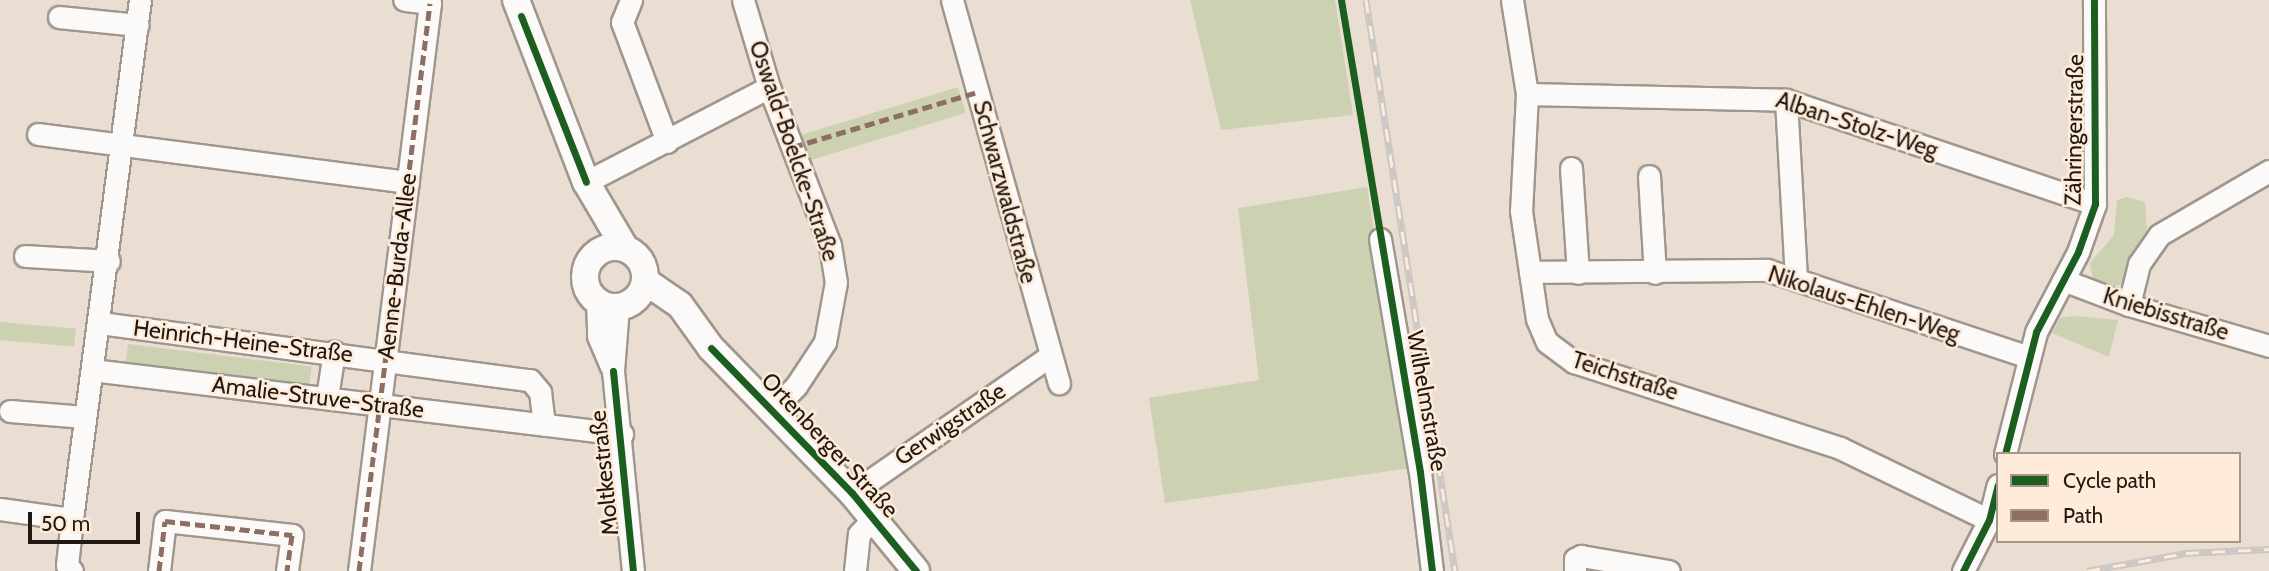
<!DOCTYPE html>
<html>
<head>
<meta charset="utf-8">
<style>
  body { margin:0 }
  #map { position:relative; width:2269px; height:571px; overflow:hidden; background:#eaded2; font-family:Cabin,sans-serif }
  div>[style] { position:absolute }
  .green>* { inset:0; background:#ccd1b1; transform-origin:0 0 }
  .roads { filter:drop-shadow(2px 0 #a0968d) drop-shadow(-2px 0 #a0968d) drop-shadow(0 2px #a0968d) drop-shadow(0 -2px #a0968d) }
  .minor>* { height:21px; margin:-10.5px; padding:0 10.5px; transform-origin:10.5px; border-radius:10.5px; background:#fcfaf8 }
  .major>* { height:26px; margin:-13px; padding:0 13px; transform-origin:13px; border-radius:13px; background:#fcfaf8 }
  .major>.ring { margin:-13px; padding:0; box-sizing:content-box; background:none; border:26px solid #fcfaf8; border-radius:50% }
  .rail>* { height:7px; margin-top:-3.5px; transform-origin:0; background:repeating-linear-gradient(90deg,#feebda 0 13px,#cbc7c4 0 26px); box-sizing:border-box; border-block:2px solid #cbc7c4 }
  .quiet>* { height:5px; margin-top:-2.5px; transform-origin:0; background:repeating-linear-gradient(90deg,#8d6e63 0 10px,transparent 0 15px) }
  .cycleway>* { height:7px; margin:-3.5px; padding:0 3.5px; transform-origin:3.5px; border-radius:3.5px; background:#1b5e20 }
  span { translate:-50% -50%; white-space:nowrap; text-align:center; line-height:1.15; -webkit-text-stroke:5px #feebda; paint-order:stroke }
  .street-label { font-size:23px; color:#211911 }
  .legend { position:absolute; left:1996px; top:452px; width:245px; height:91px; box-sizing:border-box; background:#feebda; border:2px solid #a6978a; margin:0; padding:9px 12px; list-style:none; font-size:21px; color:#211911 }
  .legend li { display:flex; align-items:center; gap:14px; height:35px }
  .legend b { width:35px; border:2px solid #a6978a }
  .scale { position:absolute; left:28px; top:512px; width:112px; height:32px; box-sizing:border-box; border:4px solid #211911; border-top:0; padding-left:9px; font-size:21px; line-height:24px; white-space:nowrap; color:#211911; -webkit-text-stroke:5px #feebda; paint-order:stroke }
</style>
</head>
<body>
<div id="map">
  <div class="green">
    <div style="clip-path:polygon(1190px 0,1335px 0,1353px 115px,1221px 130px)"></div>
    <div style="left:958px;top:87px;width:27px;height:165px;rotate:73deg"></div>
    <div style="clip-path:polygon(1367px 187px,1411px 468px,1165px 503px,1149px 398px,1259px 380px,1238px 208px)"></div>
    <div style="clip-path:polygon(2127px 197px,2145px 202px,2147px 233px,2134px 249px,2122px 284px,2108px 288px,2093px 280px,2090px 263px,2114px 235px,2117px 200px)"></div>
    <div style="clip-path:polygon(2075px 316px,2118px 320px,2109px 357px,2052px 333px,2060px 318px)"></div>
    <div style="left:0;top:322px;width:76px;height:18px;rotate:5deg"></div>
    <div style="left:128px;top:344px;width:185px;height:19px;rotate:7deg"></div>
  </div>
  <div class="roads">
    <div class="minor">
      <div style="left:631px;top:0;width:24px;rotate:112deg"></div>
      <div style="left:622px;top:22px;width:128px;rotate:69.4deg"></div>
      <div style="left:743px;top:0;width:91px;rotate:73.4deg"></div>
      <div style="left:769px;top:87px;width:169px;rotate:68.9deg"></div>
      <div style="left:830px;top:245px;width:37px;rotate:81deg"></div>
      <div style="left:836px;top:282px;width:61px;rotate:100.4deg"></div>
      <div style="left:825px;top:342px;width:53px;rotate:123.4deg"></div>
      <div style="left:796px;top:386px;width:33px;rotate:135deg"></div>
      <div style="left:952px;top:0;width:398px;rotate:74.4deg"></div>
      <div style="left:1512px;top:0;width:95px;rotate:80.9deg"></div>
      <div style="left:1527px;top:94px;width:117px;rotate:92.9deg"></div>
      <div style="left:1521px;top:211px;width:109px;rotate:81.6deg"></div>
      <div style="left:1537px;top:319px;width:25px;rotate:67deg"></div>
      <div style="left:1547px;top:342px;width:34px;rotate:37deg"></div>
      <div style="left:1574px;top:362px;width:280px;rotate:17.9deg"></div>
      <div style="left:1840px;top:448px;width:165px;rotate:25.8deg"></div>
      <div style="left:59px;top:17px;width:79px;rotate:5.8deg"></div>
      <div style="left:1527px;top:94px;width:259px;rotate:1.3deg"></div>
      <div style="left:1786px;top:100px;width:326px;rotate:18.6deg"></div>
      <div style="left:1786px;top:100px;width:179px;rotate:86.8deg"></div>
      <div style="left:38px;top:134px;width:373px;rotate:7.4deg"></div>
      <div style="left:1571px;top:168px;width:105px;rotate:86.2deg"></div>
      <div style="left:1649px;top:176px;width:97px;rotate:86.5deg"></div>
      <div style="left:586px;top:182px;width:206px;rotate:-27.4deg"></div>
      <div style="left:1380px;top:239px;width:236px;rotate:80.3deg"></div>
      <div style="left:1420px;top:472px;width:100px;rotate:83.1deg"></div>
      <div style="left:25px;top:256px;width:84px;rotate:3.4deg"></div>
      <div style="left:1530px;top:272px;width:237px;rotate:-0.5deg"></div>
      <div style="left:1767px;top:270px;width:275px;rotate:18.4deg"></div>
      <div style="left:2063px;top:280px;width:71px;rotate:20.7deg"></div>
      <div style="left:2129px;top:305px;width:146px;rotate:16.3deg"></div>
      <div style="left:597px;top:300px;width:36px;rotate:88deg"></div>
      <div style="left:598px;top:336px;width:33px;rotate:67deg"></div>
      <div style="left:2129px;top:305px;width:42px;rotate:-76.3deg"></div>
      <div style="left:2139px;top:264px;width:35px;rotate:-55deg"></div>
      <div style="left:2159px;top:235px;width:127px;rotate:-30.2deg"></div>
      <div style="left:618px;top:307px;width:64px;rotate:94.5deg"></div>
      <div style="left:613px;top:371px;width:201px;rotate:84.3deg"></div>
      <div style="left:100px;top:323px;width:434px;rotate:7.6deg"></div>
      <div style="left:530px;top:380px;width:16px;rotate:50deg"></div>
      <div style="left:540px;top:392px;width:33px;rotate:83deg"></div>
      <div style="left:92px;top:370px;width:534px;rotate:6.89deg"></div>
      <div style="left:327px;top:397px;width:46px;rotate:-81.2deg"></div>
      <div style="left:10px;top:411px;width:75px;rotate:4.6deg"></div>
      <div style="left:2005px;top:454px;width:126px;rotate:-75.7deg"></div>
      <div style="left:2036px;top:332px;width:90px;rotate:-62.3deg"></div>
      <div style="left:2078px;top:252px;width:51px;rotate:-70.5deg"></div>
      <div style="left:2095px;top:204px;width:204px;rotate:-90.3deg"></div>
      <div style="left:852px;top:493px;width:241px;rotate:-34.7deg"></div>
      <div style="left:0;top:509px;width:73px;rotate:7.9deg"></div>
      <div style="left:72px;top:571px;width:8px;rotate:-130deg"></div>
      <div style="left:67px;top:565px;width:46px;rotate:-83.8deg"></div>
      <div style="left:72px;top:519px;width:523px;rotate:-82.54deg"></div>
      <div style="left:159px;top:571px;width:50px;rotate:-83.2deg"></div>
      <div style="left:165px;top:521px;width:128px;rotate:6.3deg"></div>
      <div style="left:292px;top:535px;width:36px;rotate:98deg"></div>
      <div style="left:359px;top:571px;width:572px;rotate:-82.87deg"></div>
      <div style="left:430px;top:3px;width:26px;rotate:-173deg"></div>
      <div style="left:855px;top:571px;width:37px;rotate:-84deg"></div>
      <div style="left:859px;top:534px;width:21px;rotate:-47deg"></div>
      <div style="left:1575px;top:571px;width:12px;rotate:-90deg"></div>
      <div style="left:1575px;top:559px;width:7px;rotate:-27deg"></div>
      <div style="left:1581px;top:556px;width:89px;rotate:9.7deg"></div>
      <div style="left:1963px;top:571px;width:57px;rotate:-63deg"></div>
      <div style="left:1989px;top:520px;width:36px;rotate:-76deg"></div>
    </div>
    <div class="major">
      <div style="left:516px;top:0;width:195px;rotate:69deg"></div>
      <div style="left:586px;top:182px;width:77px;rotate:59.4deg"></div>
      <div class="ring" style="left:585px;top:247px;width:34px;height:34px"></div>
      <div style="left:645px;top:281px;width:42px;rotate:34.4deg"></div>
      <div style="left:680px;top:305px;width:53px;rotate:54.2deg"></div>
      <div style="left:711px;top:348px;width:202px;rotate:45.8deg"></div>
      <div style="left:852px;top:493px;width:101px;rotate:50.6deg"></div>
    </div>
  </div>
  <div class="rail">
    <div style="left:1366px;top:0;width:578px;rotate:81.14deg"></div>
    <div style="left:2087px;top:571px;width:101px;rotate:-10.3deg"></div>
    <div style="left:2186px;top:553px;width:83px;rotate:-2.8deg"></div>
  </div>
  <div class="quiet">
    <div style="left:793px;top:147px;width:193px;rotate:-16.6deg"></div>
    <div style="left:159px;top:571px;width:50px;rotate:-83.2deg"></div>
    <div style="left:165px;top:521px;width:128px;rotate:6.3deg"></div>
    <div style="left:292px;top:535px;width:36px;rotate:98deg"></div>
    <div style="left:359px;top:571px;width:572px;rotate:-82.87deg"></div>
  </div>
  <div class="cycleway">
    <div style="left:1341px;top:0;width:479px;rotate:80.5deg"></div>
    <div style="left:1420px;top:472px;width:100px;rotate:83.1deg"></div>
    <div style="left:521px;top:16px;width:178px;rotate:68.6deg"></div>
    <div style="left:711px;top:348px;width:202px;rotate:45.8deg"></div>
    <div style="left:852px;top:493px;width:101px;rotate:50.6deg"></div>
    <div style="left:613px;top:371px;width:201px;rotate:84.3deg"></div>
    <div style="left:2005px;top:454px;width:126px;rotate:-75.7deg"></div>
    <div style="left:2036px;top:332px;width:90px;rotate:-62.3deg"></div>
    <div style="left:2078px;top:252px;width:51px;rotate:-70.5deg"></div>
    <div style="left:2095px;top:204px;width:204px;rotate:-90.3deg"></div>
    <div style="left:1963px;top:571px;width:57px;rotate:-63deg"></div>
    <div style="left:1989px;top:520px;width:36px;rotate:-76deg"></div>
  </div>
  <div class="street-label">
    <span style="left:1857px;top:125px;rotate:18deg">Alban-Stolz-Weg</span>
    <span style="left:2074px;top:130px;rotate:-89deg">Zähringerstraße</span>
    <span style="left:794px;top:151px;rotate:71deg">Oswald-Boelcke-Straße</span>
    <span style="left:1005px;top:192px;rotate:75deg">Schwarzwaldstraße</span>
    <span style="left:397px;top:266px;rotate:-83deg">Aenne-Burda-Allee</span>
    <span style="left:1864px;top:304px;rotate:18deg">Nikolaus-Ehlen-Weg</span>
    <span style="left:2166px;top:314px;rotate:17deg">Kniebisstraße</span>
    <span style="left:243px;top:341px;rotate:7deg">Heinrich-Heine-Straße</span>
    <span style="left:1625px;top:376px;rotate:18deg">Teichstraße</span>
    <span style="left:318px;top:397px;rotate:7deg">Amalie-Struve-Straße</span>
    <span style="left:1427px;top:401px;rotate:80deg">Wilhelmstraße</span>
    <span style="left:950px;top:424px;rotate:-34deg">Gerwigstraße</span>
    <span style="left:830px;top:445px;rotate:47deg">Ortenberger Straße</span>
    <span style="left:604px;top:473px;rotate:-96deg">Moltkestraße</span>
  </div>
  <ul class="legend">
  <li><b style="height:9px;background:#1b5e20"></b>Cycle path</li>
  <li><b style="height:9px;background:#8d6e63"></b>Path</li>
  </ul>
  <div class="scale">50 m</div>
</div>
</body>
</html>
